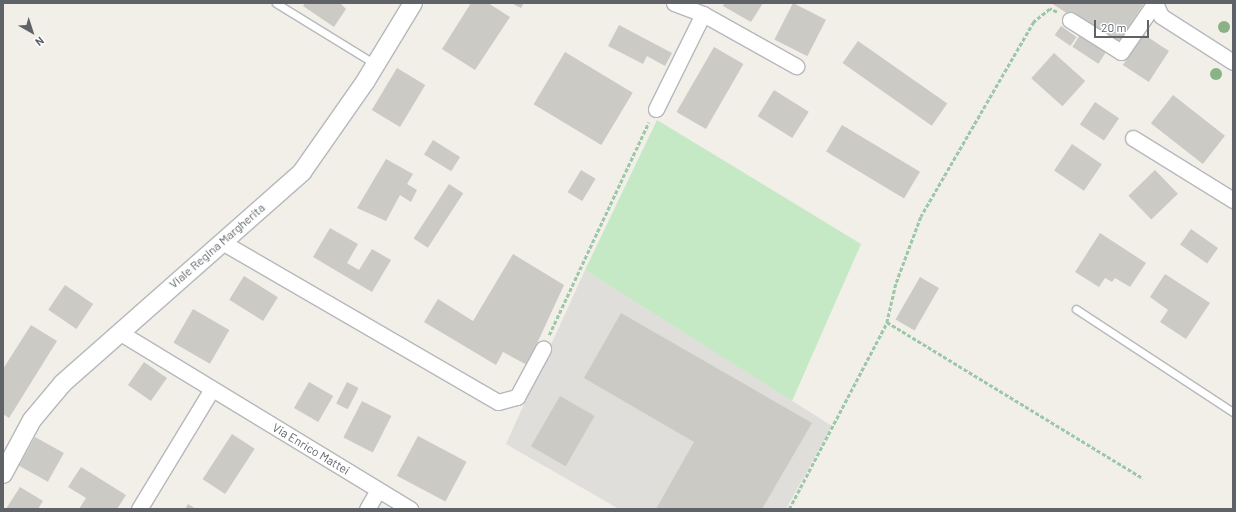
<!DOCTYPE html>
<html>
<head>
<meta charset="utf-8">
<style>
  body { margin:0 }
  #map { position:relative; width:1236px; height:512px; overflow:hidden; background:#f1efe8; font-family:Barlow,sans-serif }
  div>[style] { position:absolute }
  .industrial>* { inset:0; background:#e0deda }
  .green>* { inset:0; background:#c5e8c5 }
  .building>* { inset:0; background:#cccac5; transform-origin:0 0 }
  .path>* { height:2.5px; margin-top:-1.25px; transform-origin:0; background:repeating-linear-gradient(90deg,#9cc7a9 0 4px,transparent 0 6px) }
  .roads { filter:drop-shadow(1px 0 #b5b8bc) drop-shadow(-1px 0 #b5b8bc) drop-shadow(0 1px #b5b8bc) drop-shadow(0 -1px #b5b8bc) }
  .service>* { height:7px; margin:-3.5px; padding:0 3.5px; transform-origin:3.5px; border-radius:3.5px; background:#fff }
  .minor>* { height:15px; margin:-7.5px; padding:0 7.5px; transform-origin:7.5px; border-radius:7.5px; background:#fff }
  .tertiary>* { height:18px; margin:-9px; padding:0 9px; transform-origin:9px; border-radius:9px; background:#fff }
  .trees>* { width:12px; height:12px; margin:-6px; border-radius:50%; background:#89b387 }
  span { translate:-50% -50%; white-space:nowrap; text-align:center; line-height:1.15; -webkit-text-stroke:3px #fff; paint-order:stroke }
  .street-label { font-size:12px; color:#5f6368 }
  .frame { position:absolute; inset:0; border:4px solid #5f6368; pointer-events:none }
  .north { position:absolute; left:12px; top:12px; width:40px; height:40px; -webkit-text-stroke:3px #fff; paint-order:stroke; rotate:141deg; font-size:11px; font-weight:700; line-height:16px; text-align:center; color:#5f6368 }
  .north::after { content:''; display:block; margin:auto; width:14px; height:18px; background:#5f6368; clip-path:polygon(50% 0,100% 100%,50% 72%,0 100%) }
  .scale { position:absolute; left:1094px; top:20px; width:55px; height:18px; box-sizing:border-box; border:2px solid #5f6368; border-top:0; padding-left:5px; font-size:12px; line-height:14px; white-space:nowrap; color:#5f6368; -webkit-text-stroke:3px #fff; paint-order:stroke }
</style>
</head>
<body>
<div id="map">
  <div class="industrial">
    <div style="clip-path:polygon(585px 270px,832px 426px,786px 509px,619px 509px,506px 444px)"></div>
  </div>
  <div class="green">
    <div style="clip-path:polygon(657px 120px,861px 244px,792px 401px,585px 270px)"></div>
  </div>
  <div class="building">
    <div style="clip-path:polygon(305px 3px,340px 3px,346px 9px,334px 27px,303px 6px)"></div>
    <div style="clip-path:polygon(471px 3px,488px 3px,510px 17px,475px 70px,442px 49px)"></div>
    <div style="clip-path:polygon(511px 3px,524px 3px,521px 8px)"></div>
    <div style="clip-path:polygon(724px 3px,763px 3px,751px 22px,723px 6px)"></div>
    <div style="left:793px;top:3px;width:37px;height:41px;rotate:27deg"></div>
    <div style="clip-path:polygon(1051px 3px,1144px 3px,1117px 45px)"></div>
    <div style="clip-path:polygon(619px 25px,672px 53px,665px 66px,647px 56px,643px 64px,608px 46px)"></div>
    <div style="left:1061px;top:26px;width:19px;height:11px;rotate:35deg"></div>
    <div style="left:1143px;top:34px;width:31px;height:37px;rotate:33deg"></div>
    <div style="left:1080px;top:35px;width:31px;height:14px;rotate:33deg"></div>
    <div style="left:858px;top:41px;width:109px;height:27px;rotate:35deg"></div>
    <div style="left:714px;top:47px;width:34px;height:75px;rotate:30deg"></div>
    <div style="left:565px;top:52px;width:79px;height:61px;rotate:31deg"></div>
    <div style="left:1054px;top:53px;width:42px;height:34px;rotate:42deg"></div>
    <div style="left:397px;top:68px;width:33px;height:49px;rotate:31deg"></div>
    <div style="left:774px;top:90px;width:41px;height:31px;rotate:32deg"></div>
    <div style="left:1173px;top:95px;width:66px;height:36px;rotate:38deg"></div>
    <div style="left:1095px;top:102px;width:29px;height:27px;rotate:34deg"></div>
    <div style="left:842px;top:125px;width:91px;height:31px;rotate:31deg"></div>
    <div style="left:433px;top:140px;width:32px;height:17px;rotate:32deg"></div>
    <div style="left:1072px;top:144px;width:36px;height:32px;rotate:34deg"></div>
    <div style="clip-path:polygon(386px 159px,413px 174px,407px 184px,417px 190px,411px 202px,400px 195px,386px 221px,357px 208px)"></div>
    <div style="left:581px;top:170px;width:17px;height:26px;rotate:31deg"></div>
    <div style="left:1155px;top:170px;width:33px;height:37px;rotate:46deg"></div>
    <div style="left:449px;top:184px;width:17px;height:65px;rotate:33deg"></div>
    <div style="clip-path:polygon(330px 228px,358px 244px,347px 263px,359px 270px,372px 249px,391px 260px,372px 292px,313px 257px)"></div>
    <div style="left:1191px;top:229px;width:33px;height:19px;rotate:35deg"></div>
    <div style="clip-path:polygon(1100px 233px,1146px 263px,1130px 287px,1115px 278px,1112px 282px,1105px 278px,1099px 287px,1075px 272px)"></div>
    <div style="clip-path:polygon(513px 254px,564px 285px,527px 365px,503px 352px,496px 365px,424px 322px,438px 299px,473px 321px)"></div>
    <div style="clip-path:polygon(1165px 274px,1210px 303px,1186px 339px,1160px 322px,1168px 310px,1150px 297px)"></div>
    <div style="left:244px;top:276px;width:40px;height:28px;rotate:32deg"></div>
    <div style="left:920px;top:277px;width:22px;height:49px;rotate:30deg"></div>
    <div style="left:65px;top:285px;width:34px;height:30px;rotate:34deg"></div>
    <div style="left:193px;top:309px;width:42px;height:39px;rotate:30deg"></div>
    <div style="clip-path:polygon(621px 313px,812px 423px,762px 509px,656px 509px,694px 442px,584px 378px)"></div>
    <div style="clip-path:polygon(31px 325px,57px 341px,9px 418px,3px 414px,3px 369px)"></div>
    <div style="left:144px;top:362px;width:28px;height:28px;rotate:35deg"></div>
    <div style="left:309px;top:382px;width:28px;height:30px;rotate:30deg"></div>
    <div style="left:347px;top:382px;width:13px;height:24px;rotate:27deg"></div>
    <div style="left:560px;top:396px;width:40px;height:58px;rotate:30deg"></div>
    <div style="left:362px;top:401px;width:33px;height:41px;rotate:27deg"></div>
    <div style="left:232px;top:434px;width:27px;height:54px;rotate:33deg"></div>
    <div style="left:418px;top:436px;width:55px;height:45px;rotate:28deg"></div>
    <div style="left:35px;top:437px;width:33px;height:33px;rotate:29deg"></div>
    <div style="clip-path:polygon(81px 467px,126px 495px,117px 509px,79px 509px,86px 498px,68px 487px)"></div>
    <div style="clip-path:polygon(20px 487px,43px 501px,38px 509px,6px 509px)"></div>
    <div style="clip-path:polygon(188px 504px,196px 509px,185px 509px)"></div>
  </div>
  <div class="path">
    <div style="left:1057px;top:12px;width:8px;rotate:-157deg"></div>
    <div style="left:1050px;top:9px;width:21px;rotate:141deg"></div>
    <div style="left:1034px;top:22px;width:225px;rotate:120.1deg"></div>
    <div style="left:921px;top:217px;width:72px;rotate:110.5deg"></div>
    <div style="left:896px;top:284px;width:39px;rotate:103deg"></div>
    <div style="left:887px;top:322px;width:300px;rotate:31.4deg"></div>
    <div style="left:549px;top:335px;width:235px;rotate:-64.9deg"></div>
    <div style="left:789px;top:509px;width:211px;rotate:-62.3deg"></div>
  </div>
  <div class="roads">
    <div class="service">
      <div style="left:276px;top:3px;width:116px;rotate:31.6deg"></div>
      <div style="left:1076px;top:309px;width:188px;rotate:33.3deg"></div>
    </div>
    <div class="minor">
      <div style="left:1155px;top:3px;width:14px;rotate:65deg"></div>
      <div style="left:1161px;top:16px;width:85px;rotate:32.6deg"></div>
      <div style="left:703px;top:14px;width:107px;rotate:29.2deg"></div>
      <div style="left:1070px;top:20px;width:60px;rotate:32.1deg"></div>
      <div style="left:1121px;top:52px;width:58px;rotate:-55.5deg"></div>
      <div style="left:656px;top:109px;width:106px;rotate:-63.7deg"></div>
      <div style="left:703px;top:14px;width:31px;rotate:-159deg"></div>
      <div style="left:1133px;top:138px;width:118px;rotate:31.8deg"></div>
      <div style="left:222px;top:242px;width:319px;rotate:30.1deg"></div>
      <div style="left:498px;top:402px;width:20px;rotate:-15deg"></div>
      <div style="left:517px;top:397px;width:55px;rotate:-61.6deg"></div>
      <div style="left:119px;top:332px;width:341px;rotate:31.3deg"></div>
      <div style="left:139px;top:509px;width:140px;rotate:-58.7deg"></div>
      <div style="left:367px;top:509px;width:22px;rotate:-60deg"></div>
    </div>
    <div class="tertiary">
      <div style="left:3px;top:474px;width:61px;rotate:-61.8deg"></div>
      <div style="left:32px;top:420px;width:48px;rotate:-50deg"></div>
      <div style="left:63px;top:383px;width:319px;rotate:-41.4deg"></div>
      <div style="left:302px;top:172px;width:110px;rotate:-55deg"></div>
      <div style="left:365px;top:82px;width:92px;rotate:-58.7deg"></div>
    </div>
  </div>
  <div class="trees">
    <div style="left:1224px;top:27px"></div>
    <div style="left:1216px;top:74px"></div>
  </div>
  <div class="street-label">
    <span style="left:217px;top:246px;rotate:-41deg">Viale Regina Margherita</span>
    <span style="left:311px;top:449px;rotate:31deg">Via Enrico Mattei</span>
  </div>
  <div class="frame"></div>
  <div class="north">N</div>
  <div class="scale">20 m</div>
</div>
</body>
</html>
